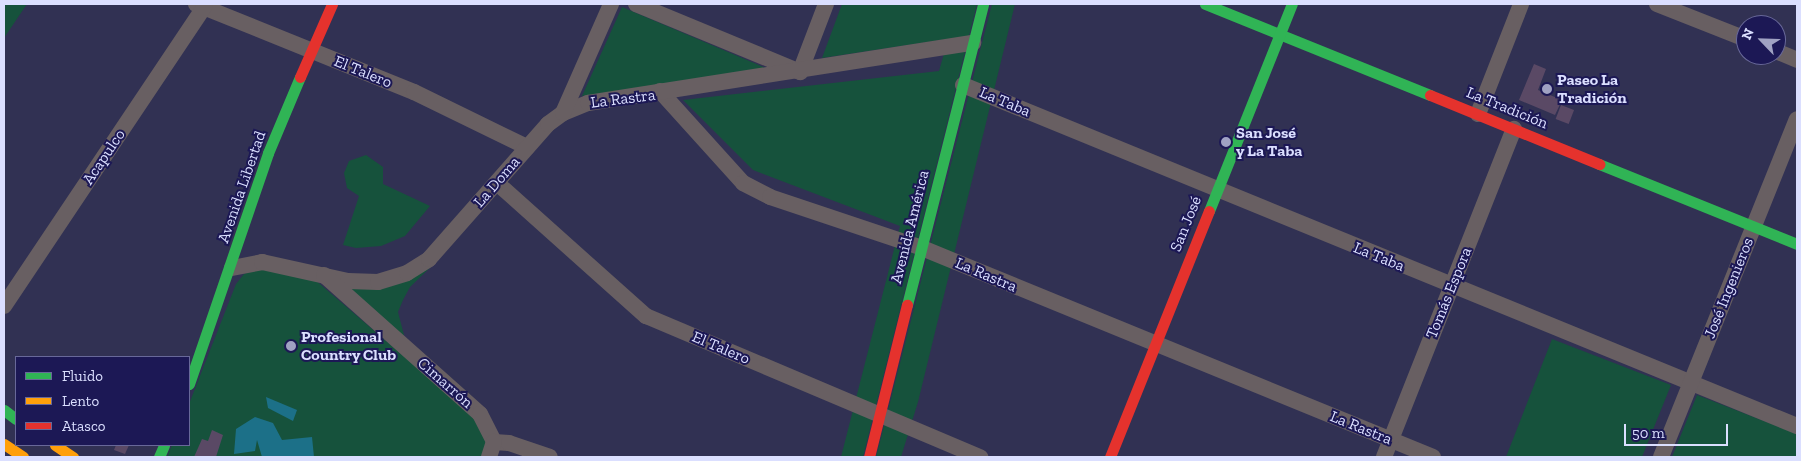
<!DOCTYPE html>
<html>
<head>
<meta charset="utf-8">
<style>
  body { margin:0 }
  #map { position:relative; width:1801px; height:461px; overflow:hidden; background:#313153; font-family:"Zilla Slab",serif }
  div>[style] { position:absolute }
  .green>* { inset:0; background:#16523c }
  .water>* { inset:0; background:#1c7088 }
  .building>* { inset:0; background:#5a4965; transform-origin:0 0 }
  .street>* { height:16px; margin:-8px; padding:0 8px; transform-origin:8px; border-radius:8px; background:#685f62 }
  .fast>* { height:11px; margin:-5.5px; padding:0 5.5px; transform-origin:5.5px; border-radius:5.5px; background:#30b455 }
  .slow>* { height:11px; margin:-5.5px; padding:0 5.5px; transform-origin:5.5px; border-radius:5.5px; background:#ff9f0a }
  .jam>* { height:11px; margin:-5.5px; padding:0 5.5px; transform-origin:5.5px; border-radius:5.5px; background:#e5322d }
  .dots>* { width:14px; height:14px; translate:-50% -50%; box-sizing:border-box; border:2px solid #1c1855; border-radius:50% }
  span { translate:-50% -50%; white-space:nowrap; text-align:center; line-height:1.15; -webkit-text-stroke:4px #1c1855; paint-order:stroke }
  .street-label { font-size:16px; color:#dbdfff }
  .poi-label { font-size:16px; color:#dbdfff; font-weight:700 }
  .left { translate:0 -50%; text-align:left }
  .frame { position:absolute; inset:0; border:5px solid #dbdfff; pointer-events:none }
  .legend { position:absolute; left:15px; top:356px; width:175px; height:90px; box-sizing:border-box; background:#1c1855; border:1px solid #686899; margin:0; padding:6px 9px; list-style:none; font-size:15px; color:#dbdfff }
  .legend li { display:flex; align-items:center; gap:10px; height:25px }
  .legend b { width:25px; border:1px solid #686899 }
  .north { position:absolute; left:1736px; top:15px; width:50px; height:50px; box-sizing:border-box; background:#1c1855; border:1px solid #686899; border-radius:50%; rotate:294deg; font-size:14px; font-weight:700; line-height:20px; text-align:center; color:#dbdfff }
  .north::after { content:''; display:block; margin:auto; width:18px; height:22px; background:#a0a2c3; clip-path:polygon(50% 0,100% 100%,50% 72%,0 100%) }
  .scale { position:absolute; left:1624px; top:424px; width:104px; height:22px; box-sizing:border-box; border:2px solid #dbdfff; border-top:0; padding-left:6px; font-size:15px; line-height:18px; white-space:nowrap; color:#dbdfff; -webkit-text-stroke:4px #1c1855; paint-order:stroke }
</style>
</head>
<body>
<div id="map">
  <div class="green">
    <div style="clip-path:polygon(4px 4px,27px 4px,4px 38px)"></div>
    <div style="clip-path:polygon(842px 4px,977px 4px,863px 457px,841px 457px,900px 226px,753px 170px,683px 100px,939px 71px,948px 39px,822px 58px)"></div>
    <div style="clip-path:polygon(992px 4px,1015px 4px,918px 402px,901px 457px,876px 457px)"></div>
    <div style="clip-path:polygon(622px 7px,768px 69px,582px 96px)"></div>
    <div style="clip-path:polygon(366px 155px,383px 167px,383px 184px,430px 206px,405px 236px,381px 246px,356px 248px,343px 245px,359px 196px,347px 188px,344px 173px,349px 161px)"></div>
    <div style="clip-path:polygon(434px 264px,410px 287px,403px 300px,398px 312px,404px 335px,400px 337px,343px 284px)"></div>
    <div style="clip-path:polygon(260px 268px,313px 278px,472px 415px,486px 442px,483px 457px,167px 457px,172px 445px,189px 445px,189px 404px,236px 284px,244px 274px)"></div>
    <div style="clip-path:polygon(1552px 339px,1671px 385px,1642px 457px,1506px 457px)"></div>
    <div style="clip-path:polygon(1697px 395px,1797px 434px,1797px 457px,1672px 457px)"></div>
  </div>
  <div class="water">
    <div style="clip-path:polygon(266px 397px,297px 410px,293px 421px,268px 408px)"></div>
    <div style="clip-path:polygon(255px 417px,273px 423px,282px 440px,312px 437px,314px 457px,262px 457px,257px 440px,255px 451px,234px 454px,236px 429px)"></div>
  </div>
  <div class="building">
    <div style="clip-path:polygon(1534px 64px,1546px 69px,1538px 90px,1562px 100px,1555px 115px,1519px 100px)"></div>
    <div style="left:1561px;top:105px;width:14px;height:15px;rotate:21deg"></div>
    <div style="clip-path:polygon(212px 430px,223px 435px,216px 457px,194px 457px,202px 439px,208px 441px)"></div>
    <div style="clip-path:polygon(116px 445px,129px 445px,125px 454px,114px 450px)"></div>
  </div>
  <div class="street">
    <div style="left:196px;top:4px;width:235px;rotate:22deg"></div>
    <div style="left:414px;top:92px;width:126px;rotate:26deg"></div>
    <div style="left:636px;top:4px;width:178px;rotate:22.5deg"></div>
    <div style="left:1657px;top:4px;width:96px;rotate:21.5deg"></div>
    <div style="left:1776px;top:51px;width:23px;rotate:23deg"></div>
    <div style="left:800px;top:72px;width:73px;rotate:-69.1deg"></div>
    <div style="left:963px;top:85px;width:901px;rotate:22.24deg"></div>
    <div style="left:660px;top:91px;width:124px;rotate:47.9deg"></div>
    <div style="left:743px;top:183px;width:30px;rotate:27deg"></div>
    <div style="left:770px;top:197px;width:160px;rotate:18.5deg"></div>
    <div style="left:922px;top:248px;width:552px;rotate:22.24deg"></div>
    <div style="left:563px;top:113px;width:27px;rotate:-22deg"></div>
    <div style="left:588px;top:103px;width:390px;rotate:-8.9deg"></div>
    <div style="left:1478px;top:114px;width:118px;rotate:-68.6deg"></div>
    <div style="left:497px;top:183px;width:200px;rotate:41.8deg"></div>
    <div style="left:646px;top:316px;width:363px;rotate:22.9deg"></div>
    <div style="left:232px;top:268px;width:31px;rotate:-11deg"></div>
    <div style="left:262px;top:262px;width:88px;rotate:12.5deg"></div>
    <div style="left:348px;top:281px;width:30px;rotate:2deg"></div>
    <div style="left:378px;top:282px;width:30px;rotate:-17deg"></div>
    <div style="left:407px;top:273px;width:26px;rotate:-32deg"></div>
    <div style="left:429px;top:259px;width:180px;rotate:-48.6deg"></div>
    <div style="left:548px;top:124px;width:19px;rotate:-36deg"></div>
    <div style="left:563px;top:113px;width:119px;rotate:-66.2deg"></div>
    <div style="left:324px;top:275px;width:209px;rotate:41.7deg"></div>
    <div style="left:480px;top:414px;width:31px;rotate:63deg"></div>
    <div style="left:4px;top:306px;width:360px;rotate:-56.2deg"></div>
    <div style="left:494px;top:442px;width:15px;rotate:4deg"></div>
    <div style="left:509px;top:443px;width:43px;rotate:18.9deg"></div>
    <div style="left:489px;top:457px;width:16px;rotate:-72deg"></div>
    <div style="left:1384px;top:457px;width:353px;rotate:-68.4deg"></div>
    <div style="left:1661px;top:457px;width:364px;rotate:-68.1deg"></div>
  </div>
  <div class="fast">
    <div style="left:1205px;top:4px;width:243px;rotate:22deg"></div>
    <div style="left:1599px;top:164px;width:214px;rotate:22deg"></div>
    <div style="left:1209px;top:211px;width:223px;rotate:-68.2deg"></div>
    <div style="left:907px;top:305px;width:310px;rotate:-75.8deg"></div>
    <div style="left:189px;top:384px;width:244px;rotate:-71.1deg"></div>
    <div style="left:268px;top:153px;width:82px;rotate:-67.2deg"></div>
    <div style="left:4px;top:410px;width:15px;rotate:37deg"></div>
    <div style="left:159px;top:457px;width:13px;rotate:-67deg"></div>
  </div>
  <div class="slow">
    <div style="left:4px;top:444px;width:23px;rotate:34deg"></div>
    <div style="left:55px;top:445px;width:22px;rotate:34deg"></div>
  </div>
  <div class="jam">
    <div style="left:300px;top:77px;width:80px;rotate:-66.3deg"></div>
    <div style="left:1430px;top:95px;width:183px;rotate:22.2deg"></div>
    <div style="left:869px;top:457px;width:157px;rotate:-76deg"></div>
    <div style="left:1110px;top:457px;width:265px;rotate:-68.1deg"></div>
  </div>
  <div class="dots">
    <div style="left:1547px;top:89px;background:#a0a2c3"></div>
    <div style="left:1226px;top:142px;background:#a0a2c3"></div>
    <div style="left:291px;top:346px;background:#a0a2c3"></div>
  </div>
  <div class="street-label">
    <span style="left:363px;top:72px;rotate:22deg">El Talero</span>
    <span style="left:623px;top:99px;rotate:-7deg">La Rastra</span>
    <span style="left:1005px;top:102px;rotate:23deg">La Taba</span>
    <span style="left:1507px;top:108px;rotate:22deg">La Tradición</span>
    <span style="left:104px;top:157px;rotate:-56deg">Acapulco</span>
    <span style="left:497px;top:182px;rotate:-49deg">La Doma</span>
    <span style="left:242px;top:187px;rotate:-71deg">Avenida Libertad</span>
    <span style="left:1186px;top:224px;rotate:-68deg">San José</span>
    <span style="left:910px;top:227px;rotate:-76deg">Avenida América</span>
    <span style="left:1379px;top:257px;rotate:22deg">La Taba</span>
    <span style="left:986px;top:275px;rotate:23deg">La Rastra</span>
    <span style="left:1729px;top:288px;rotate:-68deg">José Ingenieros</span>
    <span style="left:1449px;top:293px;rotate:-68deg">Tomás Espora</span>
    <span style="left:721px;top:348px;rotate:23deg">El Talero</span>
    <span style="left:445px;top:383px;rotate:41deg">Cimarrón</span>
    <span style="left:1361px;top:428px;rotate:22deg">La Rastra</span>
  </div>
  <div class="poi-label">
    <span class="left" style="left:1557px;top:89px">Paseo La<br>Tradición</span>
    <span class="left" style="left:1236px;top:142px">San José<br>y La Taba</span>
    <span class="left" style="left:301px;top:346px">Profesional<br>Country Club</span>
  </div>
  <div class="frame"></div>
  <ul class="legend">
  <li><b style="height:6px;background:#30b455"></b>Fluido</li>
  <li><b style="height:6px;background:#ff9f0a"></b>Lento</li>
  <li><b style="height:6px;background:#e5322d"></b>Atasco</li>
  </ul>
  <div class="north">N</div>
  <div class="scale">50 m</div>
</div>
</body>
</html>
